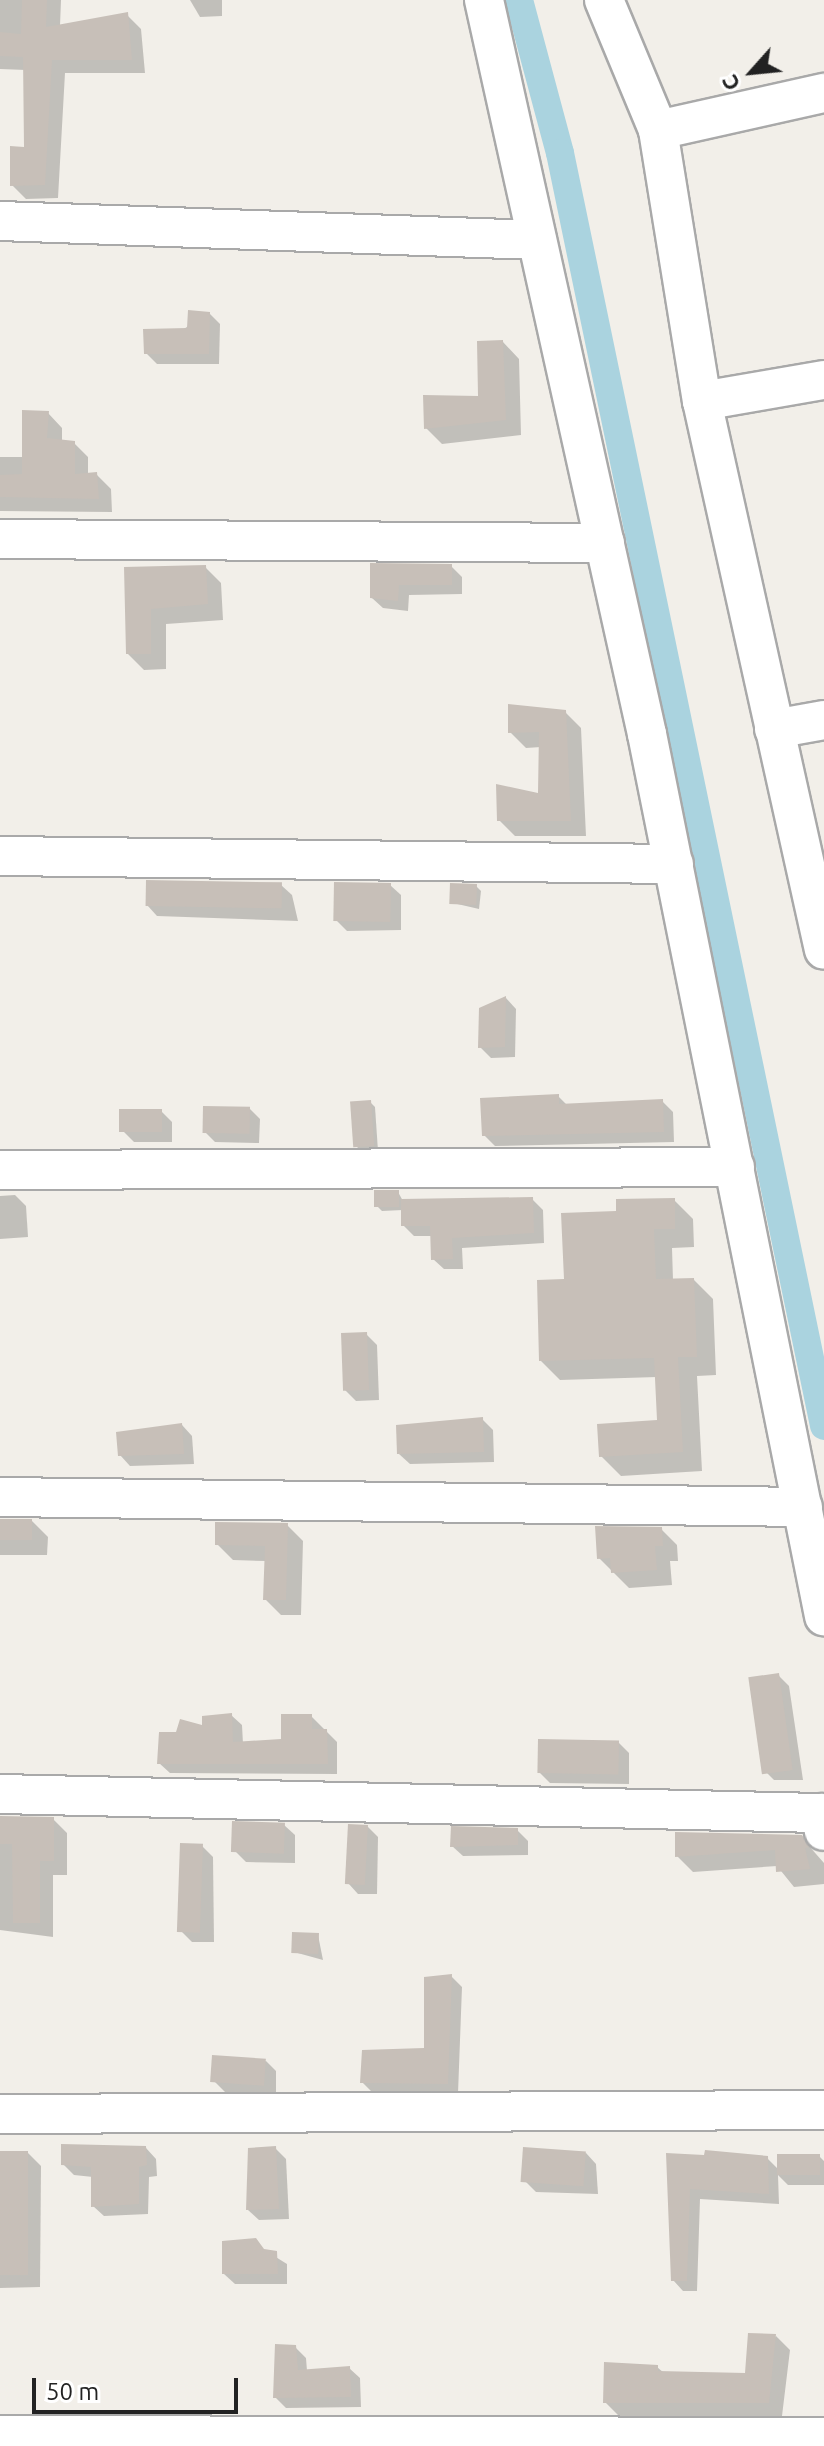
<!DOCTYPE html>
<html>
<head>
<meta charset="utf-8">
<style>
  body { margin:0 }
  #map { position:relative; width:824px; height:2446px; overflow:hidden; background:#f2efe9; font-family:Ubuntu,sans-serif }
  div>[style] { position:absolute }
  .shadow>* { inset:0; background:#0003 }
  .canal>* { height:28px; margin:-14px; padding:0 14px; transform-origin:14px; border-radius:14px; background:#aad3df }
  .building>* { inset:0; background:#c7bfb8; transform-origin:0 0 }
  .roads { filter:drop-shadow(2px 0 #a9a9a9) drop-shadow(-2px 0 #a9a9a9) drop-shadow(0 2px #a9a9a9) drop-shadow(0 -2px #a9a9a9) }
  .minor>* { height:38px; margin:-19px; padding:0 19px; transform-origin:19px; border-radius:19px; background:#fff }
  span { translate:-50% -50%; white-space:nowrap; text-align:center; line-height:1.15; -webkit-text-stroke:6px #fff; paint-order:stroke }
  .north { position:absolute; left:712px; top:32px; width:80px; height:80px; -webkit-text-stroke:6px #fff; paint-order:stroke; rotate:243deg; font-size:22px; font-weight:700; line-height:32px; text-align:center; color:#222 }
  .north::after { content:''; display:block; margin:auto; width:28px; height:36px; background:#222; clip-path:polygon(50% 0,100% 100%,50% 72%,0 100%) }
  .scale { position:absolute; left:32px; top:2378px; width:206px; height:36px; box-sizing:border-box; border:4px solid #222; border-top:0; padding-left:10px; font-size:24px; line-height:28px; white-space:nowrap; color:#222; -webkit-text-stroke:6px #fff; paint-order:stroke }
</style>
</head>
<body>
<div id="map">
  <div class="shadow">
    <div style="clip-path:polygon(0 0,61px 0,60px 26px,127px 15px,141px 29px,145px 73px,65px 73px,58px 198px,26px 199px,12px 185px,26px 149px,26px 70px,0 69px)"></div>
    <div style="clip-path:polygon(190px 0,222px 0,222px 16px,200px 17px)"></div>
    <div style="clip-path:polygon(209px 313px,220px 324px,219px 364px,157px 364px,146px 353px)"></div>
    <div style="clip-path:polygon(503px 342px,519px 359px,521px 435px,442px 444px,426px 428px,480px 398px)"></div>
    <div style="clip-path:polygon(48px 413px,62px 428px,62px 441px,74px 443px,88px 457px,88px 475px,97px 475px,111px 489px,112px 512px,0 511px,0 457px,24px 457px)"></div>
    <div style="clip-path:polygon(372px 565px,451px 566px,462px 577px,462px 594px,409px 595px,408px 611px,383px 608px,372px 598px)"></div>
    <div style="clip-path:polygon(205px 567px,221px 583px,223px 620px,166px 624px,166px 669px,144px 670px,128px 654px,126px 569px)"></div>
    <div style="clip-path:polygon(565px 712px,581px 728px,586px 836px,515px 836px,499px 820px,540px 795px,541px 747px,526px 748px,510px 732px)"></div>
    <div style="clip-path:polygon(281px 885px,292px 895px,298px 921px,157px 916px,147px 905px)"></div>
    <div style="clip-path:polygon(390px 885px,401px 895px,401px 930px,347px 931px,336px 920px)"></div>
    <div style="clip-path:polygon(476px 886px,481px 891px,479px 909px,453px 903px)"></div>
    <div style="clip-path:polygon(506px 998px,516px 1009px,515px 1057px,491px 1058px,480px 1047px)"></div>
    <div style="clip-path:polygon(558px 1096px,567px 1105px,662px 1101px,673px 1112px,674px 1142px,495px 1146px,484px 1135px)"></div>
    <div style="clip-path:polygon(370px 1102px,375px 1107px,378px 1151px,361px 1151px,356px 1146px)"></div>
    <div style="clip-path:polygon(250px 1109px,260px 1119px,259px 1143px,215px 1142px,205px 1132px)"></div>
    <div style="clip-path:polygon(161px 1111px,172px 1122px,172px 1142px,134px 1142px,123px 1131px)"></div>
    <div style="clip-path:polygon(398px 1192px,403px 1201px,532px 1199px,543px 1210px,544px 1243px,462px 1248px,463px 1269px,444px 1269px,433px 1259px,433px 1236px,414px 1236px,403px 1225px,403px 1210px,382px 1211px,377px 1206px)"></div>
    <div style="clip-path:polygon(15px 1195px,26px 1206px,28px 1237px,0 1239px,0 1196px)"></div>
    <div style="clip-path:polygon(674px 1200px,693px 1219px,694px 1247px,672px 1248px,673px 1280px,694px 1280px,713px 1299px,716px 1375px,697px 1376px,702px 1471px,621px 1476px,601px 1456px,660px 1422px,657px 1377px,560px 1380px,541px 1361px,566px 1281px,618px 1213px)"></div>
    <div style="clip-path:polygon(366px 1334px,377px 1345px,379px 1400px,356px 1401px,345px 1390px)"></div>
    <div style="clip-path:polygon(482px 1419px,493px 1430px,494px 1462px,410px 1464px,399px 1454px)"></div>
    <div style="clip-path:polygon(182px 1425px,192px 1436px,194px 1464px,130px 1466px,120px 1455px)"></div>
    <div style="clip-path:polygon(0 1519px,32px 1521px,48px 1537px,47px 1555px,0 1555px)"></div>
    <div style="clip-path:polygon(287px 1525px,303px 1541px,301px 1615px,281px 1615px,265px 1599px,266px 1561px,233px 1560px,217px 1544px)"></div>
    <div style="clip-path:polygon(661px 1529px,677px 1545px,678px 1561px,670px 1561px,672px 1585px,629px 1588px,599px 1558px)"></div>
    <div style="clip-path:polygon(778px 1675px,789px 1686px,803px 1780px,774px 1780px,763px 1769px)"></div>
    <div style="clip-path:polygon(231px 1715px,242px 1725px,243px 1744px,283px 1741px,311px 1716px,337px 1742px,337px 1774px,170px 1773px,159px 1763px,178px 1734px)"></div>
    <div style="clip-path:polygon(618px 1742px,629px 1753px,629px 1784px,550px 1783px,539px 1772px)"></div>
    <div style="clip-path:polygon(0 1819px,53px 1819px,67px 1833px,67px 1875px,53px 1875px,53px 1937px,0 1930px)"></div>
    <div style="clip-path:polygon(284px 1825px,295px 1835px,295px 1863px,246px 1862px,235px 1851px)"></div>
    <div style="clip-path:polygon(367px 1826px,378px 1837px,377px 1894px,358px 1894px,348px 1883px)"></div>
    <div style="clip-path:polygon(517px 1830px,528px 1841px,528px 1855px,463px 1856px,452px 1846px)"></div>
    <div style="clip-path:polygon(801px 1837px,824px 1863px,824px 1884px,794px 1887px,777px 1866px,693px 1872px,677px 1856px)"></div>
    <div style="clip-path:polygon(202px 1846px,213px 1857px,214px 1942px,192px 1942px,181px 1931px)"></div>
    <div style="clip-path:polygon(318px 1935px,323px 1960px,294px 1952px)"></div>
    <div style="clip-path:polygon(451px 1976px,462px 1987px,458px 2094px,373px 2093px,362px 2082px,426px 2050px)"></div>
    <div style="clip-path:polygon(266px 2061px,276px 2071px,276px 2096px,225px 2092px,214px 2081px)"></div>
    <div style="clip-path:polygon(146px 2148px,156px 2159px,157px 2176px,149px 2177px,148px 2214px,104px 2216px,93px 2206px,93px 2177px,74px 2175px,63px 2164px)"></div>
    <div style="clip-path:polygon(275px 2148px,286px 2159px,289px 2219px,259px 2220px,248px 2210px)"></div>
    <div style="clip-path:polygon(0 2153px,28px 2153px,41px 2166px,40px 2287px,0 2288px)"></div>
    <div style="clip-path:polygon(586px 2153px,596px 2164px,598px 2194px,536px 2192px,525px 2181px)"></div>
    <div style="clip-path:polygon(668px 2155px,767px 2158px,778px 2169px,819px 2156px,824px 2161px,824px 2185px,788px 2185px,778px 2175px,779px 2204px,700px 2199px,697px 2291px,683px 2291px,673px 2280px)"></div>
    <div style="clip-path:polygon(266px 2251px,287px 2264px,287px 2284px,235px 2284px,224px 2274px)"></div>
    <div style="clip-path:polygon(776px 2336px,790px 2350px,782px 2416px,619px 2416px,605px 2402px,657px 2367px,664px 2373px,747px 2375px)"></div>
    <div style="clip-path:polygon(295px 2347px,306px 2358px,307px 2371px,349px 2368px,360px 2378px,361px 2407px,286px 2408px,275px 2397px)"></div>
  </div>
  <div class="canal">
    <div style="left:519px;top:0;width:158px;rotate:75deg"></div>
    <div style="left:560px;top:153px;width:1300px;rotate:78.28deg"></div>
  </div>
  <div class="building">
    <div style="clip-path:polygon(22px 0,47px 0,46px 27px,128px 12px,132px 60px,52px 60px,45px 185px,10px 186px,10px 146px,24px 147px,23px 57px,0 56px,0 32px,21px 34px)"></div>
    <div style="clip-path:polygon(188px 310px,210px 312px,209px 354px,144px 354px,143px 329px,187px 328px)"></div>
    <div style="clip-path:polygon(503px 340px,506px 420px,424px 429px,423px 395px,478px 396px,477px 341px)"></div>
    <div style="clip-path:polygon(22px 410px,49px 411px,47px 438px,75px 441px,75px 474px,97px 472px,99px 499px,0 497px,0 475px,22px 474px)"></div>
    <div style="clip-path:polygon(370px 563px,452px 564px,452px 585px,399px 585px,398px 601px,370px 598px)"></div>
    <div style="clip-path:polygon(206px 565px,208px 604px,151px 609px,151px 654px,126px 654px,124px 567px)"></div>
    <div style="clip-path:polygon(508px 704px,566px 710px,571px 821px,497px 821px,496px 784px,538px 793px,539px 732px,508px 733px)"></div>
    <div style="left:146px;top:880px;width:136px;height:26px;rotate:1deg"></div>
    <div style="left:334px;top:882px;width:57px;height:39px;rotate:1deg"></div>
    <div style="left:450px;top:883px;width:27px;height:21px;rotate:2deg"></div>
    <div style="clip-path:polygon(506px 996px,505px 1047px,478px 1048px,479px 1008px)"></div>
    <div style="clip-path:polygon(559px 1094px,559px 1104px,663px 1099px,664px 1132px,482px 1136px,480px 1098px)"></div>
    <div style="left:371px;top:1100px;width:46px;height:21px;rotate:86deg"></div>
    <div style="left:203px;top:1106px;width:47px;height:27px;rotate:1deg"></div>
    <div style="left:119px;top:1109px;width:43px;height:23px"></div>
    <div style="left:374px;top:1190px;width:25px;height:17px"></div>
    <div style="clip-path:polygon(533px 1197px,534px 1233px,452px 1238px,453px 1259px,431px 1260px,430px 1226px,401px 1226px,401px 1199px)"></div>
    <div style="clip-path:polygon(675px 1198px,675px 1229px,654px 1229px,656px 1279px,694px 1278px,697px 1357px,678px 1357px,683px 1452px,599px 1457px,597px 1424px,657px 1420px,654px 1358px,539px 1361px,537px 1280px,564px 1279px,561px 1213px,616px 1211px,616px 1199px)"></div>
    <div style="left:367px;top:1332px;width:58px;height:26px;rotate:88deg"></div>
    <div style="clip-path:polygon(483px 1417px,484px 1452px,397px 1454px,396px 1425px)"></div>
    <div style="clip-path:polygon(182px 1423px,184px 1454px,118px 1456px,116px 1432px)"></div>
    <div style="left:0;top:1519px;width:32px;height:21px"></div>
    <div style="clip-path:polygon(215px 1522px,288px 1523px,286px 1600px,263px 1600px,265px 1546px,215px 1545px)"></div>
    <div style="clip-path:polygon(595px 1526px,662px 1527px,663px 1546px,655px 1546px,657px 1570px,611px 1573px,610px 1558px,597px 1559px)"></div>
    <div style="left:779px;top:1673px;width:98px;height:31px;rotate:82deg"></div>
    <div style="clip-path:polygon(232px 1713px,233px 1742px,281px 1739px,281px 1714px,312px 1714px,312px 1729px,327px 1729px,328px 1764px,157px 1764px,159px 1732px,176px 1732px,180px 1719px,202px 1725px,202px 1716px)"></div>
    <div style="left:538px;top:1739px;width:81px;height:34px;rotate:1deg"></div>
    <div style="clip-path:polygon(0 1816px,54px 1817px,54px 1861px,40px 1861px,40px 1923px,13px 1923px,12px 1844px,0 1844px)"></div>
    <div style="left:232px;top:1821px;width:53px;height:31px;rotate:2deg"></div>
    <div style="left:348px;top:1824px;width:20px;height:60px;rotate:3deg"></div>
    <div style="clip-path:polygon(451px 1826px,518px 1828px,518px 1845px,450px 1847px)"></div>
    <div style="clip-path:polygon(675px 1832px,802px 1835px,810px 1847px,805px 1848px,810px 1869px,776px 1872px,775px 1850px,675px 1857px)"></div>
    <div style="left:180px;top:1843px;width:23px;height:89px;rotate:2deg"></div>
    <div style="left:292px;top:1932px;width:27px;height:21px;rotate:2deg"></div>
    <div style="clip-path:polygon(452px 1974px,448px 2084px,360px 2083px,362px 2050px,424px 2048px,424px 1977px)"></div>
    <div style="left:212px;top:2055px;width:54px;height:27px;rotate:4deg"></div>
    <div style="clip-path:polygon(61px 2144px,146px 2146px,147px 2165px,139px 2167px,139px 2204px,91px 2207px,91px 2167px,61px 2165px)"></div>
    <div style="clip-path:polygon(276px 2146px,279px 2209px,246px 2210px,248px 2148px)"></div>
    <div style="left:523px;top:2147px;width:63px;height:35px;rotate:4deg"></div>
    <div style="clip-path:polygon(705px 2150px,768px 2156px,769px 2194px,690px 2189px,687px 2281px,671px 2281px,666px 2153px,704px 2155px)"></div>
    <div style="left:0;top:2151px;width:28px;height:124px"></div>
    <div style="left:777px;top:2154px;width:43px;height:21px"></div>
    <div style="clip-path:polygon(256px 2238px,264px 2249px,277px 2251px,278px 2274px,222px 2274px,222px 2241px)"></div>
    <div style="clip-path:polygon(748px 2333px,776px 2334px,769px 2403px,603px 2403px,604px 2362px,658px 2365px,658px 2371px,745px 2373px)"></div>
    <div style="clip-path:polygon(275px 2344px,296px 2345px,298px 2370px,350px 2366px,351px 2397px,273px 2398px)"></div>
  </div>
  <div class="roads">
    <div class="minor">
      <div style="left:484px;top:0;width:752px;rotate:77.48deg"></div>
      <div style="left:647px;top:734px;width:900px;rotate:78.65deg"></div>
      <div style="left:604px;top:0;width:141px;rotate:67.4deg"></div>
      <div style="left:658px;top:130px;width:275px;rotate:80.8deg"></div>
      <div style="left:702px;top:401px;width:562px;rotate:77.47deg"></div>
      <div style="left:658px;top:130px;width:170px;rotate:-12.6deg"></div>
      <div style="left:0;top:221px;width:537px;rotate:2.03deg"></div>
      <div style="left:702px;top:401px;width:124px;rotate:-9.8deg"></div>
      <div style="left:0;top:539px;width:605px;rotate:0.38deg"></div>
      <div style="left:774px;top:729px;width:51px;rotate:-10.2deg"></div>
      <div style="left:0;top:856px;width:674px;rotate:0.68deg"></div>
      <div style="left:0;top:1170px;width:735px;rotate:-0.23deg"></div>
      <div style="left:0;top:1497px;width:803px;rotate:0.71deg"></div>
      <div style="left:0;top:1794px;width:821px;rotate:1.33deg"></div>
      <div style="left:821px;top:1813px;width:18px;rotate:81deg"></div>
      <div style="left:0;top:2114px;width:824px;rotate:-0.28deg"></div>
      <div style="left:0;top:2435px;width:824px;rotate:0.14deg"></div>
    </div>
  </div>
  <div class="north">С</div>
  <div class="scale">50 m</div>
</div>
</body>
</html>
